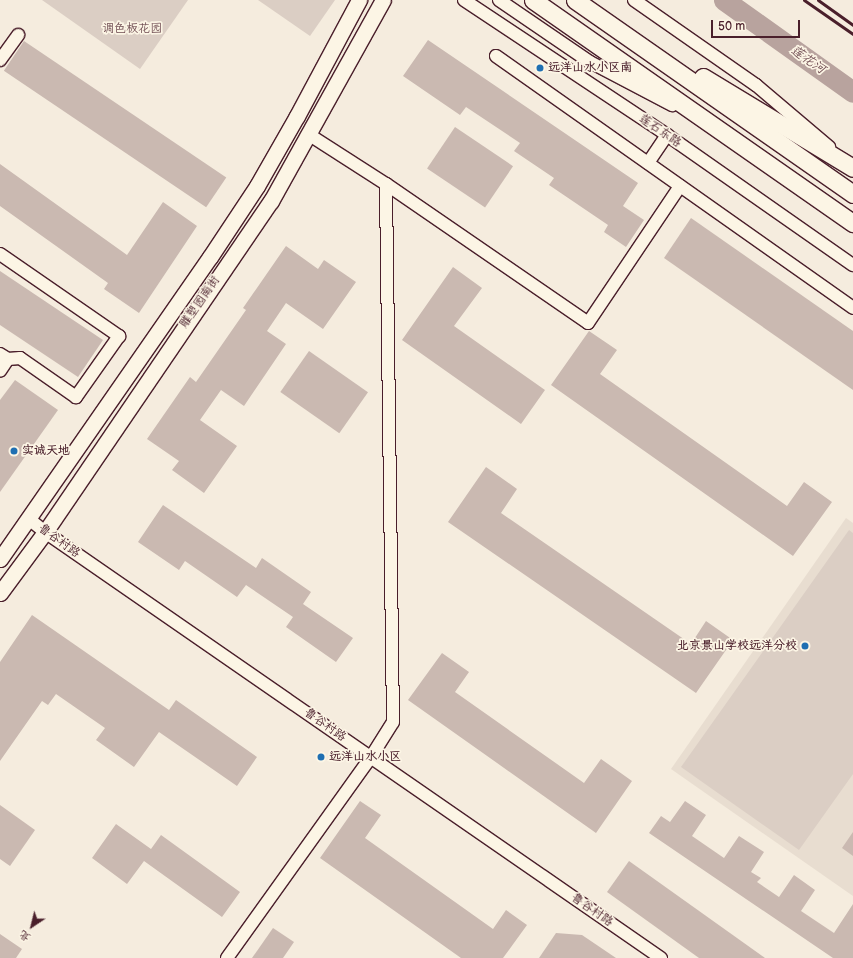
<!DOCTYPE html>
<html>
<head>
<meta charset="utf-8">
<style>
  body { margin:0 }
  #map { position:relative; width:853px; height:958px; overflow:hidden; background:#f5ecde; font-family:"Balsamiq Sans","LXGW WenKai TC",sans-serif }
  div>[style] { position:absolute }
  .built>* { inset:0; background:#e8ddd0 }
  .green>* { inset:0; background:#dbcec4 }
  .river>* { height:21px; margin:-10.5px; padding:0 10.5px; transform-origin:10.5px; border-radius:10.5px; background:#b8a39e }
  .building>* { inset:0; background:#cab9b1; transform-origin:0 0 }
  .roads { filter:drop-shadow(1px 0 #4a1f2b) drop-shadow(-1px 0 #4a1f2b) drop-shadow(0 1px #4a1f2b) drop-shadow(0 -1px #4a1f2b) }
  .minor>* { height:12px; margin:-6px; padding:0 6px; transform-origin:6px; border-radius:6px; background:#fcf5e5 }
  .major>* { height:15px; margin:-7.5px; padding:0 7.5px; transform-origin:7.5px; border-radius:7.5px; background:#fcf5e5 }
  .highway>* { height:17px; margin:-8.5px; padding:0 8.5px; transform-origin:8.5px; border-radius:8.5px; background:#fcf5e5 }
  .rail>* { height:3px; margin:-1.5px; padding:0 1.5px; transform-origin:1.5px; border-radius:1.5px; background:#4a1f2b }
  .dots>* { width:11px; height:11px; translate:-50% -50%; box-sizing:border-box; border:2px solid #fcf5e5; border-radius:50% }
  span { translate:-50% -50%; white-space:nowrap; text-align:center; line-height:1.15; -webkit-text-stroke:3.5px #fcf5e5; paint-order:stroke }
  .park-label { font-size:12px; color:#6e4b51 }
  .poi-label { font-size:12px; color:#4a1f2b; font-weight:700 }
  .left { translate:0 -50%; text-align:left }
  .right { translate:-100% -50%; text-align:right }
  .street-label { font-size:12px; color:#4a1f2b }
  .water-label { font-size:13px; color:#704d53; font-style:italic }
  .north { position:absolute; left:12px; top:906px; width:40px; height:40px; -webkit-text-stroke:3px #fcf5e5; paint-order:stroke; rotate:215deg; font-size:11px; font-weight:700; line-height:16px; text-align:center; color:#4a1f2b }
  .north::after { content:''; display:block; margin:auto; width:14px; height:18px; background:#4a1f2b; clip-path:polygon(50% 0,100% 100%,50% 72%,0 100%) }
  .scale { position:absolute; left:711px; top:20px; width:89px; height:18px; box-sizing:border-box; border:2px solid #4a1f2b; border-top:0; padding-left:5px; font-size:12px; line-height:14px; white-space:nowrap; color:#4a1f2b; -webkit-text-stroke:3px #fcf5e5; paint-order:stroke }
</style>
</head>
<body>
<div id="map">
  <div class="built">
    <div style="clip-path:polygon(846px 518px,853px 523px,853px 896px,671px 769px)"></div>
  </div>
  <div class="green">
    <div style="clip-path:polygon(42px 0,188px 0,140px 69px)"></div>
    <div style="clip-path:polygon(258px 0,335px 0,310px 36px)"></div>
    <div style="clip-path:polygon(849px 530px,853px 533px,853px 774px,799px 850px,681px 767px)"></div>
  </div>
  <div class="river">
    <div style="left:724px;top:0;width:158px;rotate:35.5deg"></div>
  </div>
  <div class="building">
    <div style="clip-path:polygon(428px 40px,638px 183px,623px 206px,644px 220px,626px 247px,604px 232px,608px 225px,549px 185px,554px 178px,514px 151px,520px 143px,466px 107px,460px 115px,403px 76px)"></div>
    <div style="left:24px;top:41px;width:244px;height:36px;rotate:34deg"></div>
    <div style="left:455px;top:127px;width:70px;height:50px;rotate:34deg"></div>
    <div style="clip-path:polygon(0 164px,127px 255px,163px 202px,197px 226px,139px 313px,104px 289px,108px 283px,0 206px)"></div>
    <div style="clip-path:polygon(691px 218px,853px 331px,853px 390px,664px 258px)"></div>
    <div style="clip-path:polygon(286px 246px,318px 269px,324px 260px,356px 282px,323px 329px,286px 303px,267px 331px,286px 344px,244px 406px,221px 390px,200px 420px,237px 446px,204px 493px,172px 470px,179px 461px,147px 439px,190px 377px,196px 382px,246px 310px,243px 308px)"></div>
    <div style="clip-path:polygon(453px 267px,482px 288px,454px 326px,545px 390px,521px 424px,402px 340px)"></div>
    <div style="clip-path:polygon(0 271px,103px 340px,78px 377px,0 325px)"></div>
    <div style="clip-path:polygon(589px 331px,617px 350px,600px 374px,787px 506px,804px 482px,832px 502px,793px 556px,551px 385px)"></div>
    <div style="left:309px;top:351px;width:72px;height:50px;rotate:35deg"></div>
    <div style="clip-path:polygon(15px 380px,58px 410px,0 492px,0 400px)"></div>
    <div style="clip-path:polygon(486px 467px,517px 489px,501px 513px,691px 644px,706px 621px,733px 640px,696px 693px,448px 522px)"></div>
    <div style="clip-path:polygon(163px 505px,256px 568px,262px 558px,311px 592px,303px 604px,353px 638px,336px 662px,286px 627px,293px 617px,246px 585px,237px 597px,185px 561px,179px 570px,138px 542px)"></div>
    <div style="clip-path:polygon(32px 615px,169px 710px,176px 700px,257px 757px,237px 786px,159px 732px,134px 767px,96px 740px,105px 728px,56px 694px,48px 705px,42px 701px,0 761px,0 662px)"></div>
    <div style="clip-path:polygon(442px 653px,469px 672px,455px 692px,584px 783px,601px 759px,632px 781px,596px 833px,408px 700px)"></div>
    <div style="clip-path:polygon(360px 801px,381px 815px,365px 838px,493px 929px,506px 910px,527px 925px,503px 958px,461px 958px,320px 858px)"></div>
    <div style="clip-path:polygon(685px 801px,706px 815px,692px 836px,724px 858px,739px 836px,764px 852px,751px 872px,761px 878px,757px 882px,779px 897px,794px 875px,815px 890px,801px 911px,834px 933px,853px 904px,853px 958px,833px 958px,649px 833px,661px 816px,670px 822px)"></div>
    <div style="clip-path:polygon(0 805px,35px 830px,10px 866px,0 859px)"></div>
    <div style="clip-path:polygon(116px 824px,151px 849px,161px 835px,240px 892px,222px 917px,144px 861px,127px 884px,92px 858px)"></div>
    <div style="clip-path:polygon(853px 832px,853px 856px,842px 848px)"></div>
    <div style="clip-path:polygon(629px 861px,765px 958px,699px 958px,607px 892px)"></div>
    <div style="clip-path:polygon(273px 928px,294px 942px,283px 958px,252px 958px)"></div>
    <div style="clip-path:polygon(556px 933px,582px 935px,616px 958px,539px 958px)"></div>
    <div style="clip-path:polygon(0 934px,22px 949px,16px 958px,0 958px)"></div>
  </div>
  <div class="roads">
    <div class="minor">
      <div style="left:464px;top:0;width:244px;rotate:33.6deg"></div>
      <div style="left:667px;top:135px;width:227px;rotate:35deg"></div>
      <div style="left:499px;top:0;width:110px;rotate:34.3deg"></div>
      <div style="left:590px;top:62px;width:93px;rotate:27.7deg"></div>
      <div style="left:634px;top:0;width:149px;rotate:34.9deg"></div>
      <div style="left:756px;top:85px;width:96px;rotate:40.3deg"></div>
      <div style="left:496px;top:56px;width:437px;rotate:35.2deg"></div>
      <div style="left:0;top:60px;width:31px;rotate:-54deg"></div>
      <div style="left:308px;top:134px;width:93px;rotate:32.7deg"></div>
      <div style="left:386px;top:184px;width:245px;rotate:34.5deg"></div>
      <div style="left:588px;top:323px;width:165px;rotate:-56.1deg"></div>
      <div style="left:648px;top:163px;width:34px;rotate:-56deg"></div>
      <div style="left:0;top:254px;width:145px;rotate:34.6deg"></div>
      <div style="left:119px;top:336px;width:75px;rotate:125.2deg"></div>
      <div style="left:76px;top:397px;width:68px;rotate:-145.1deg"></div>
      <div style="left:20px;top:358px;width:12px;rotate:175deg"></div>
      <div style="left:0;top:354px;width:9px;rotate:32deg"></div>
      <div style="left:8px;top:359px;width:14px;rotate:124deg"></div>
      <div style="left:29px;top:519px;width:21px;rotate:39deg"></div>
      <div style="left:45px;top:532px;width:749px;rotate:34.67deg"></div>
      <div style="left:227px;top:958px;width:247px;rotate:-54.4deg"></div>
      <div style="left:371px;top:757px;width:41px;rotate:-57.8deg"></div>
      <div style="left:393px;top:722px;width:538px;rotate:-90.75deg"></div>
    </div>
    <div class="major">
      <div style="left:0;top:559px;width:368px;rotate:-55.2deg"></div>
      <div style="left:210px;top:257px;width:85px;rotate:-56.5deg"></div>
      <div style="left:257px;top:186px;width:81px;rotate:-60.3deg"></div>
      <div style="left:297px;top:116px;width:132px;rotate:-61.9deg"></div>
      <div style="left:0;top:593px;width:76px;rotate:-53.6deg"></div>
      <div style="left:45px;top:532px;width:401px;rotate:-55.7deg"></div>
      <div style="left:271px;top:201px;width:230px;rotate:-60.9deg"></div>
    </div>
    <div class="highway">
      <div style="left:533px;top:0;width:390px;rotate:34.9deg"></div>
      <div style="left:575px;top:0;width:339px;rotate:34.9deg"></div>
      <div style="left:703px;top:77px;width:175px;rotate:31.2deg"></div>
    </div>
  </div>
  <div class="rail">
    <div style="left:804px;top:0;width:60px;rotate:34.8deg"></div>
    <div style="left:818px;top:0;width:43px;rotate:35.5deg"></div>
  </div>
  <div class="dots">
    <div style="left:540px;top:68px;background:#1f6fb2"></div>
    <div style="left:14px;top:451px;background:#1f6fb2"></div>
    <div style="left:805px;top:646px;background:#1f6fb2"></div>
    <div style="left:321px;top:757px;background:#1f6fb2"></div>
  </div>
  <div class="park-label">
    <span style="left:132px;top:29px">调色板花园</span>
  </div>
  <div class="poi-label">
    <span class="left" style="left:548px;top:68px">远洋山水小区南</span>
    <span class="left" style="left:22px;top:451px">实诚天地</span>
    <span class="right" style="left:797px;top:646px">北京景山学校远洋分校</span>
    <span class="left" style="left:329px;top:757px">远洋山水小区</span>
  </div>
  <div class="street-label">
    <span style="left:660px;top:131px;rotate:34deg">莲石东路</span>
    <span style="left:200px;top:302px;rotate:-55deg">雕塑园南街</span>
    <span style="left:59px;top:541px;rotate:36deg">鲁谷村路</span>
    <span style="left:325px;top:725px;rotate:35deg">鲁谷村路</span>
    <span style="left:592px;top:910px;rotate:35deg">鲁谷村路</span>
  </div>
  <div class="water-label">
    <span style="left:808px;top:60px;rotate:35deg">莲花河</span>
  </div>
  <div class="north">北</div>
  <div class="scale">50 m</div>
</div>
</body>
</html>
